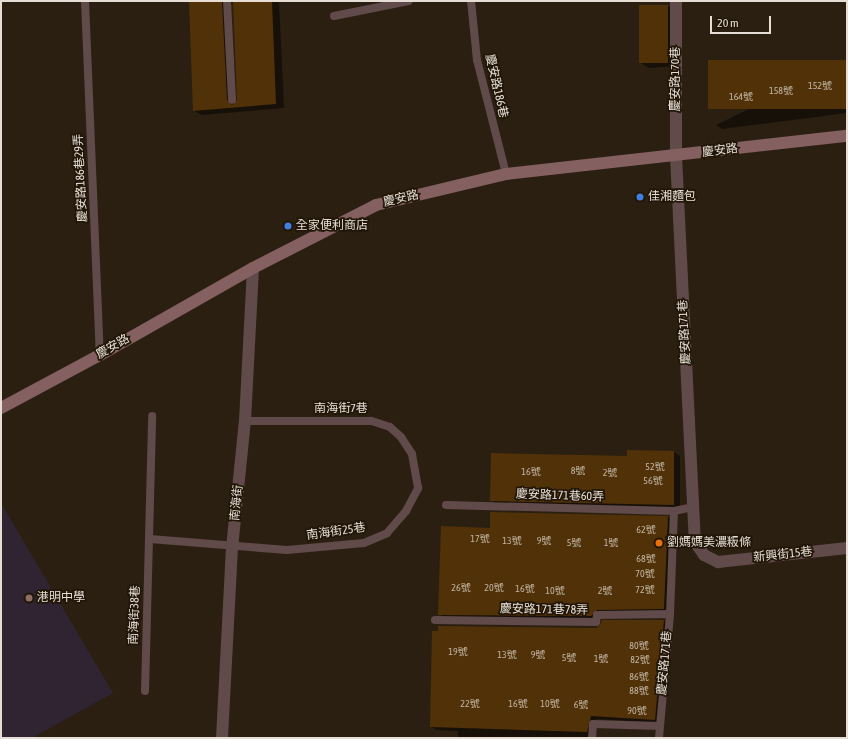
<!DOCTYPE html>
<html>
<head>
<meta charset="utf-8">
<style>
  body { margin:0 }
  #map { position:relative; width:848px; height:739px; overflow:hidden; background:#2b1f11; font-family:"Asap Condensed","Noto Sans TC",sans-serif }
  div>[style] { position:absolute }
  .education>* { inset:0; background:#302432 }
  .shadow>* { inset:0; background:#0007 }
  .building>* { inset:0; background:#513208; transform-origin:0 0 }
  .lane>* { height:8px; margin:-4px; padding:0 4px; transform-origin:4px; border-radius:4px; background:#614a4a }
  .street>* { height:12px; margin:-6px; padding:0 6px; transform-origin:6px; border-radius:6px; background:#614a4a }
  .secondary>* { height:12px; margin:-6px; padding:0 6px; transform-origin:6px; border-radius:6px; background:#846060 }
  .dots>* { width:11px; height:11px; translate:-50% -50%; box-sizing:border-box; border:2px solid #211608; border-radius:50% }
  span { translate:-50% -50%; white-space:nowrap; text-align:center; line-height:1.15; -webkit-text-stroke:3.5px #211608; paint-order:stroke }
  .number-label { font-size:10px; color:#c1b3a2 }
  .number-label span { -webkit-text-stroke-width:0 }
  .street-label { font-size:12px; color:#e6ded5 }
  .poi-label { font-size:12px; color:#e6ded5 }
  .left { translate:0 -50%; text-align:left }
  .frame { position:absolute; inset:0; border:2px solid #e6ded5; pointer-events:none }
  .scale { position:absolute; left:710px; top:16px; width:61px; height:18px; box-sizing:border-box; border:2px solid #e6ded5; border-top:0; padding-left:5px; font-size:12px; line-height:14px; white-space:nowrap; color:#e6ded5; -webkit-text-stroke:3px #211608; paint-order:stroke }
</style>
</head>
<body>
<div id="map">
  <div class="education">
    <div style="clip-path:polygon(1px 503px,113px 693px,32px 738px,1px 738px)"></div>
  </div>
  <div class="shadow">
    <div style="clip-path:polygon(evenodd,190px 1px,279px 1px,284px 108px,202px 115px,194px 111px,190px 1px,234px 1px,238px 100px,234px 107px,229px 6px,234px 1px)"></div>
    <div style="clip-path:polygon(640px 6px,668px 6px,678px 12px,678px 66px,649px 68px,639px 62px)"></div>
    <div style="clip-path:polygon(847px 61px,847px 113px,722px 129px,716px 125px)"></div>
    <div style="clip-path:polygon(674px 452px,680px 456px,680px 508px,498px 504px,491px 500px)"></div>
    <div style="clip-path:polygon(491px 513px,668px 517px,674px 521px,670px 612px,603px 613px,598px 620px,446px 618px,439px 614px,491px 529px)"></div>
    <div style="clip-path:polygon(664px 621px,670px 624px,661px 723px,597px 719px,594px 728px,594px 738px,458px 738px,458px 731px,437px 730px,431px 727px,596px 628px)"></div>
  </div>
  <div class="building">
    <div style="clip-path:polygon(189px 1px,222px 1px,227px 100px,232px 105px,237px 100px,233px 1px,272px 1px,276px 104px,193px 111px)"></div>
    <div style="left:639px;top:5px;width:29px;height:58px"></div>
    <div style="left:847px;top:60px;width:49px;height:139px;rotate:90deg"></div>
    <div style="clip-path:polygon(627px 450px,674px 451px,674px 505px,490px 501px,491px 453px,627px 456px)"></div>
    <div style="clip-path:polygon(490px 512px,668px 516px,664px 609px,597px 610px,591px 616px,438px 615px,441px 526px,490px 528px)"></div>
    <div style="clip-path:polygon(602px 620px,664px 620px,655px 720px,591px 716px,587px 732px,430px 727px,432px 631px,438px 631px,438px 626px,596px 628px,600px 625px)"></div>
  </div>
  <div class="lane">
    <div style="left:85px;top:1px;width:354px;rotate:87.6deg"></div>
    <div style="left:227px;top:1px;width:99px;rotate:87.1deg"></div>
    <div style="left:471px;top:1px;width:59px;rotate:84.2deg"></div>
    <div style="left:477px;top:60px;width:118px;rotate:75.7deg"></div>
    <div style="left:334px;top:16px;width:76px;rotate:-11.3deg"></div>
    <div style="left:446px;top:505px;width:228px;rotate:1.5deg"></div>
    <div style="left:150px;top:539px;width:137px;rotate:4.6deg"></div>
    <div style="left:287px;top:550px;width:77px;rotate:-5.2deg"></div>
    <div style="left:364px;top:543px;width:25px;rotate:-23deg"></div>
    <div style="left:387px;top:533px;width:29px;rotate:-49deg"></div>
    <div style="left:406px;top:511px;width:26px;rotate:-62deg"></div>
    <div style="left:418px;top:488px;width:35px;rotate:-100deg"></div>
    <div style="left:412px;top:454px;width:20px;rotate:-123deg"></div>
    <div style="left:401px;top:437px;width:15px;rotate:-138deg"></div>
    <div style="left:390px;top:427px;width:20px;rotate:-162deg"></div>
    <div style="left:371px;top:421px;width:126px;rotate:180deg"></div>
    <div style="left:435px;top:620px;width:161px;rotate:0.7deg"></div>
    <div style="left:596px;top:622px;width:7px;rotate:-82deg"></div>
    <div style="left:597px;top:615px;width:73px;rotate:-0.8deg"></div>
    <div style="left:145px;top:691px;width:275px;rotate:-88.5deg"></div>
    <div style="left:592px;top:738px;width:14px;rotate:-86deg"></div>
    <div style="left:593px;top:724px;width:67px;rotate:1.7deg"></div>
    <div style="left:659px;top:738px;width:124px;rotate:-84.9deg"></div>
    <div style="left:670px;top:614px;width:103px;rotate:-87.8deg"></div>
    <div style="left:674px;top:511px;width:19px;rotate:-12deg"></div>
  </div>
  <div class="street">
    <div style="left:676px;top:1px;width:155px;rotate:90deg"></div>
    <div style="left:676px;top:156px;width:386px;rotate:87.2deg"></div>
    <div style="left:695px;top:542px;width:16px;rotate:55deg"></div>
    <div style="left:704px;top:555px;width:16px;rotate:27deg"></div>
    <div style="left:718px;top:562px;width:130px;rotate:-6.2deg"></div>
    <div style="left:222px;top:738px;width:190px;rotate:-87deg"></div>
    <div style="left:232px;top:548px;width:128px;rotate:-84.2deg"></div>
    <div style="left:245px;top:421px;width:153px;rotate:-87deg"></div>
  </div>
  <div class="secondary">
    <div style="left:1px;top:408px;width:112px;rotate:-28.2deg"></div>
    <div style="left:100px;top:355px;width:176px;rotate:-29.6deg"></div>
    <div style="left:253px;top:268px;width:138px;rotate:-27.1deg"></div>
    <div style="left:376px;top:205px;width:134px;rotate:-13.4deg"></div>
    <div style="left:506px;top:174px;width:343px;rotate:-6.4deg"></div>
  </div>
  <div class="dots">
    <div style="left:640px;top:197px;background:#3f7fe0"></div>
    <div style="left:288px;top:226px;background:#3f7fe0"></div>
    <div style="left:659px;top:543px;background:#e8710a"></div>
    <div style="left:29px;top:598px;background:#8d6e63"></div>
  </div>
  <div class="number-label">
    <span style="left:820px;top:86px">152號</span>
    <span style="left:781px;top:91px">158號</span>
    <span style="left:741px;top:97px">164號</span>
    <span style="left:655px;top:467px">52號</span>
    <span style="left:578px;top:471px">8號</span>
    <span style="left:531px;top:472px">16號</span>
    <span style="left:610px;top:473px">2號</span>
    <span style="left:653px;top:481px">56號</span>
    <span style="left:646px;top:530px">62號</span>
    <span style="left:480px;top:539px">17號</span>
    <span style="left:512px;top:541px">13號</span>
    <span style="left:544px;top:541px">9號</span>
    <span style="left:574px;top:543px">5號</span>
    <span style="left:611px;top:543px">1號</span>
    <span style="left:646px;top:559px">68號</span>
    <span style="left:645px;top:574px">70號</span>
    <span style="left:461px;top:588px">26號</span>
    <span style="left:494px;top:588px">20號</span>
    <span style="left:525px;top:589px">16號</span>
    <span style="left:645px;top:590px">72號</span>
    <span style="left:555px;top:591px">10號</span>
    <span style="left:605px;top:591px">2號</span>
    <span style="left:639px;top:646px">80號</span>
    <span style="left:458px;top:652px">19號</span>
    <span style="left:507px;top:655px">13號</span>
    <span style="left:538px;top:655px">9號</span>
    <span style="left:569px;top:658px">5號</span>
    <span style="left:601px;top:659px">1號</span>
    <span style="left:640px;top:660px">82號</span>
    <span style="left:639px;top:677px">86號</span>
    <span style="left:639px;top:691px">88號</span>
    <span style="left:470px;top:704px">22號</span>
    <span style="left:518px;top:704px">16號</span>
    <span style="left:550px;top:704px">10號</span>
    <span style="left:581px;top:705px">6號</span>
    <span style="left:637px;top:711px">90號</span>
  </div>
  <div class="street-label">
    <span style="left:676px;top:79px;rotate:-90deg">慶安路170巷</span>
    <span style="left:496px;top:86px;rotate:77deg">慶安路186巷</span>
    <span style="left:720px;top:151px;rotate:-7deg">慶安路</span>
    <span style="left:81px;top:178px;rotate:-93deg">慶安路186巷29弄</span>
    <span style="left:401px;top:199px;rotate:-13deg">慶安路</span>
    <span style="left:685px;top:332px;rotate:-93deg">慶安路171巷</span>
    <span style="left:113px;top:347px;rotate:-30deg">慶安路</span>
    <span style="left:341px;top:409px">南海街7巷</span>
    <span style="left:560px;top:496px;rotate:2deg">慶安路171巷60弄</span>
    <span style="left:237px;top:503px;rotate:-84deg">南海街</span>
    <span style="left:336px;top:532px;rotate:-8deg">南海街25巷</span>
    <span style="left:783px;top:555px;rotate:-6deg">新興街15巷</span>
    <span style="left:544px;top:610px;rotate:1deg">慶安路171巷78弄</span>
    <span style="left:135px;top:615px;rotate:-88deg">南海街38巷</span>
    <span style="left:665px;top:663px;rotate:-85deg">慶安路171巷</span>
  </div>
  <div class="poi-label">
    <span class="left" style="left:648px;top:197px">佳湘麵包</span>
    <span class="left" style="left:296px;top:226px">全家便利商店</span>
    <span class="left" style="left:667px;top:543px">劉媽媽美濃粄條</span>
    <span class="left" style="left:37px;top:598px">港明中學</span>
  </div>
  <div class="frame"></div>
  <div class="scale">20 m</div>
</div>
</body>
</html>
